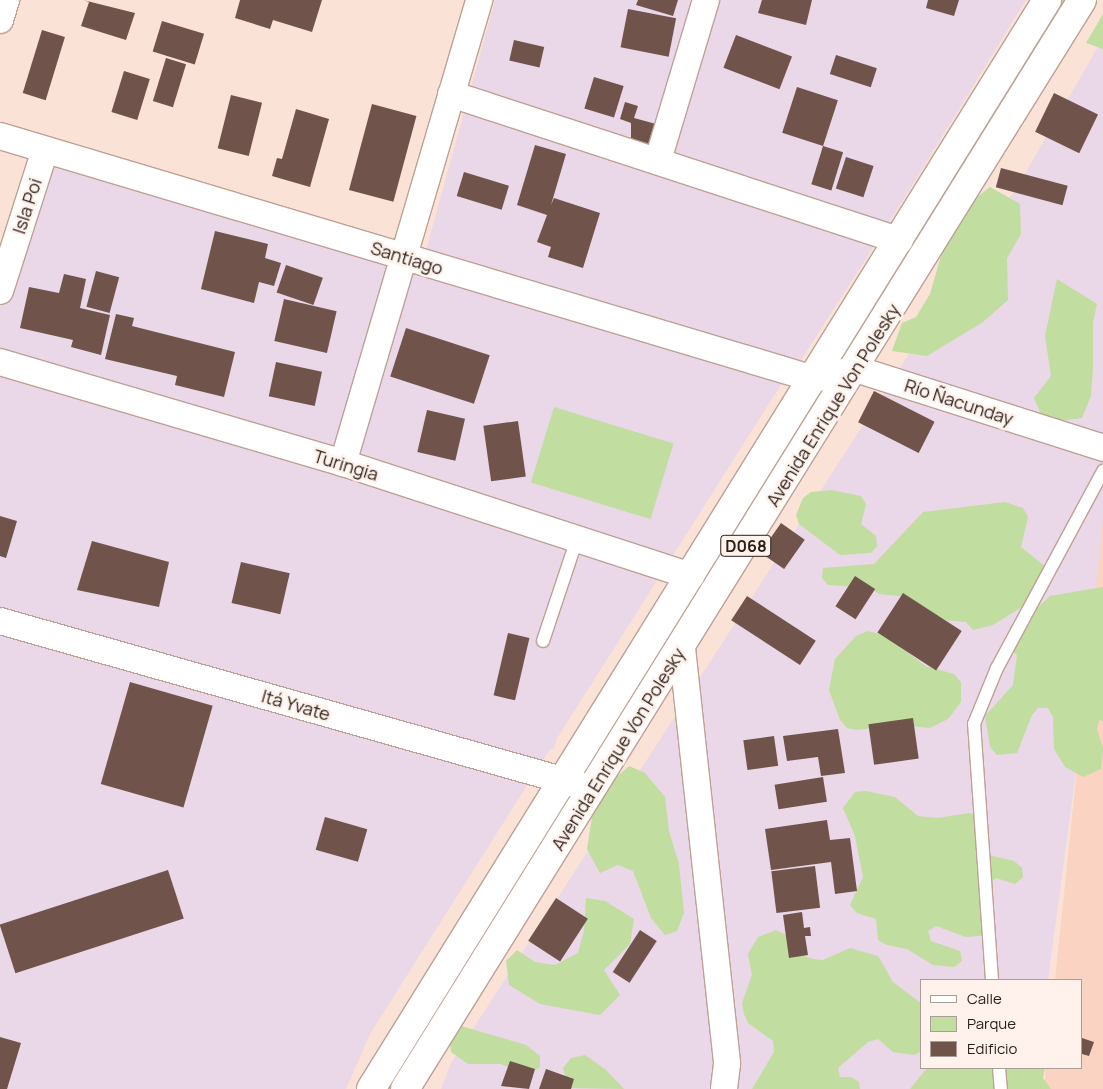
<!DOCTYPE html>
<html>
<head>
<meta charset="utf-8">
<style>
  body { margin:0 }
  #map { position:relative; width:1103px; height:1089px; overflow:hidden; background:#fbe2d7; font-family:Manrope,sans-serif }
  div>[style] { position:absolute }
  .commercial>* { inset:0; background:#ead7e7 }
  .built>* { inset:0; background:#fad3c2 }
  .green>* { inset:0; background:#c1dda0; transform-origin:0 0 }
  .building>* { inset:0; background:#70544c; transform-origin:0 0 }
  .roads { filter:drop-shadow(1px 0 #bea194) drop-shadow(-1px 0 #bea194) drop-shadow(0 1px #bea194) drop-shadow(0 -1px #bea194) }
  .lane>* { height:12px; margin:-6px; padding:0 6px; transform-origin:6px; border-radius:6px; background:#fff }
  .street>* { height:26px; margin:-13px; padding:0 13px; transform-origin:13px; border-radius:13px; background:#fff }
  .primary>* { height:28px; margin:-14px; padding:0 14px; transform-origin:14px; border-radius:14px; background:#fff }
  span { translate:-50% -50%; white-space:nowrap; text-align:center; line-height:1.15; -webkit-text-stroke:5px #fff2ec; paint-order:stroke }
  .shield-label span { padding:1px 4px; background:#fff2ec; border:1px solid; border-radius:4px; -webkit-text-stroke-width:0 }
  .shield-label { font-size:16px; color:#291e19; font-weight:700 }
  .street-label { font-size:18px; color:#291e19 }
  .legend { position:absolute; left:920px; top:979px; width:162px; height:90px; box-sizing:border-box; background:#fff2ec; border:1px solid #a99d98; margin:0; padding:6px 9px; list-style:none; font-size:15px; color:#291e19 }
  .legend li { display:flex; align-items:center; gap:10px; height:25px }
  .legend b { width:25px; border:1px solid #a99d98 }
</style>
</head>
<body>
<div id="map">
  <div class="commercial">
    <div style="clip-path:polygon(495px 0,1026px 0,889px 223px,799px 363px,796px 361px,556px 740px,554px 749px,550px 749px,370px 1034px,346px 1089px,0 1089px,0 303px,51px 139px,423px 261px)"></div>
    <div style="clip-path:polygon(1103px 38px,1103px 571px,1048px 980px,922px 980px,922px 1068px,1036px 1068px,1033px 1089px,441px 1089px,451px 1063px,1022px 179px)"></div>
  </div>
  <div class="built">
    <div style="clip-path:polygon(1103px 519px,1103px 1089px,1044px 1089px,1046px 1068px,1082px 1068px,1082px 980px,1055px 980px)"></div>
  </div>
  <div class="green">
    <div style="clip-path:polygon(1061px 0,1067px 0,863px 327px,863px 324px)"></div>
    <div style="clip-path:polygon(1103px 14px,1103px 49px,1086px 43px)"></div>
    <div style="clip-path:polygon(990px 187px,1020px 204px,1021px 234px,1007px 258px,1008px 300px,983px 322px,927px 356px,892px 351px,902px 323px,916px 317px,930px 294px,945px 242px,962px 209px)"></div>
    <div style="clip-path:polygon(1057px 279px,1097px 304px,1093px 322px,1093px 369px,1091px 396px,1082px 418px,1045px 423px,1034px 398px,1051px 376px,1045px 336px)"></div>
    <div style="clip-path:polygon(819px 398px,606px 742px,604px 741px,817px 399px)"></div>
    <div style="left:554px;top:407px;width:125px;height:79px;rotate:17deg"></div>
    <div style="clip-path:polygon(831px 490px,861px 496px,866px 504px,861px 524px,876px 536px,877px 546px,871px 553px,840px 555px,799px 524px,796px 515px,803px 498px,811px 492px)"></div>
    <div style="clip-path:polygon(1005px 502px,1023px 508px,1028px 517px,1021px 547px,1052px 572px,1027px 604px,993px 625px,973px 630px,966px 622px,942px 620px,909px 597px,879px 594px,870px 588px,828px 585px,822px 578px,823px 568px,874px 564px,923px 512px)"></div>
    <div style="clip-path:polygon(1103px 587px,1103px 721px,1099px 720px,1097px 729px,1103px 748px,1101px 769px,1083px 777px,1065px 767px,1054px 749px,1053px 717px,1048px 708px,1038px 708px,1032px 715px,1017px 753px,997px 755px,990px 747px,985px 716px,1013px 685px,1017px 655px,1006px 645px,1011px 625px,1028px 617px,1050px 596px)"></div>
    <div style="clip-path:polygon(868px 631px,887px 636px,925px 666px,954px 674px,961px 682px,961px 702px,948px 719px,930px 728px,899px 725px,857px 730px,847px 728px,840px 720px,829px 690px,835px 659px,856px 636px)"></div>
    <div style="clip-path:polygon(629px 766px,645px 773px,665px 797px,669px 831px,679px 864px,684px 913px,677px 931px,665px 935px,651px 918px,633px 871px,618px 865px,600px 873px,587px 849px,593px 810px,613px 780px)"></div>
    <div style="clip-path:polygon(866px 791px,895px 797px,918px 816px,938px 818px,969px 813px,979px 816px,985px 854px,1014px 861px,1022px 868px,1023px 877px,1015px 884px,996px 878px,988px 885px,987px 935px,966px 937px,936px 926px,928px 931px,931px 941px,960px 951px,962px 961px,954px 967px,933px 965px,907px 949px,887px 945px,878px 940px,876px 919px,857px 913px,850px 905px,863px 877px,855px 836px,843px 808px,855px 792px)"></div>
    <div style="clip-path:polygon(559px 814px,391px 1089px,385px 1089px,557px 815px)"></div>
    <div style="clip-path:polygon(586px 898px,605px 901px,634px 919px,630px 944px,604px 970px,620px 995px,600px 1015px,540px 1004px,509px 985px,506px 961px,517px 950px,535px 962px,555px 965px,578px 953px,584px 931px)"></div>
    <div style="clip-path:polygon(776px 930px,794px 939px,804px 956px,813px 959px,823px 960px,850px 948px,878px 956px,893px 982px,922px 1004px,922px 1051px,914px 1055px,893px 1052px,878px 1039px,868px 1042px,838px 1068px,840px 1077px,851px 1077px,859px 1082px,860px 1089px,752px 1089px,774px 1052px,773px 1041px,748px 1023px,744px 1014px,742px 1003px,752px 975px,748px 954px,758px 937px)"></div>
    <div style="clip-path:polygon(458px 1025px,526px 1045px,540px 1056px,540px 1067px,529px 1074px,500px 1064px,468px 1064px,451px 1052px,450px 1042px)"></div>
    <div style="clip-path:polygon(585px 1055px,606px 1070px,624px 1089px,569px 1088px,563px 1068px,571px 1058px)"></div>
    <div style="clip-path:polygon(927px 1068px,1045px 1068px,1043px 1078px,1051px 1089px,910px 1089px)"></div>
  </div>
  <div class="building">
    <div style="clip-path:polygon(83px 0,135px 13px,126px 40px,81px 26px,89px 2px)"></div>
    <div style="clip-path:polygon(240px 0,322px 0,312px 32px,273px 20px,270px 29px,235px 18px)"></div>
    <div style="clip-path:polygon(638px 0,678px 0,673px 16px,636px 5px)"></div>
    <div style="clip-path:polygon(762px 0,812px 0,806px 25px,758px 13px)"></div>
    <div style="clip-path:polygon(928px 0,959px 0,954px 16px,926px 8px)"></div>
    <div style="left:628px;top:9px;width:49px;height:39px;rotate:11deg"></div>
    <div style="left:162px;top:21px;width:44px;height:32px;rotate:17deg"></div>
    <div style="left:42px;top:30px;width:24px;height:66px;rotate:17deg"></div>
    <div style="left:736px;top:35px;width:60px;height:35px;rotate:21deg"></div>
    <div style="left:514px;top:40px;width:31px;height:21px;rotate:13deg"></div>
    <div style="left:836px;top:55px;width:43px;height:20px;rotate:18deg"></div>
    <div style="left:166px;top:58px;width:21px;height:45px;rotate:17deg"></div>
    <div style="left:124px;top:71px;width:27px;height:43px;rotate:17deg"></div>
    <div style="left:594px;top:77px;width:31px;height:33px;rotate:17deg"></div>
    <div style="left:797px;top:87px;width:43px;height:48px;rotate:18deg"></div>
    <div style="left:1054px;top:93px;width:49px;height:43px;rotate:26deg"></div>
    <div style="left:231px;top:95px;width:32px;height:55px;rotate:14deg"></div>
    <div style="clip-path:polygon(625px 102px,638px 106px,634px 118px,656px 124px,649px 148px,631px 143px,631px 123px,620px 119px)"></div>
    <div style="left:372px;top:104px;width:46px;height:89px;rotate:15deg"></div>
    <div style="clip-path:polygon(296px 109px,329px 119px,310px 187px,272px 176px,277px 158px,282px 159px)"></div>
    <div style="clip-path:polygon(535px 145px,566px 154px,551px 205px,554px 198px,600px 213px,583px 268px,548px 257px,551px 247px,537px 242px,547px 215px,517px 205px)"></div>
    <div style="left:823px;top:146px;width:21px;height:40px;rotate:17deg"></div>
    <div style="left:846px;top:157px;width:29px;height:33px;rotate:18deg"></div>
    <div style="left:1001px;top:168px;width:69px;height:20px;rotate:15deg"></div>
    <div style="left:464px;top:172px;width:47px;height:25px;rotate:17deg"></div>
    <div style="clip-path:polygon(215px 231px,268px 244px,265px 258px,281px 263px,274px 286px,259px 282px,254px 303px,201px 289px)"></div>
    <div style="left:286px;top:265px;width:39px;height:29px;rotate:19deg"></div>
    <div style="left:96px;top:271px;width:24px;height:37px;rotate:15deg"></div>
    <div style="clip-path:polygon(64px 274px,86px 279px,80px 308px,110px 315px,101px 355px,71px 347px,73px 340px,20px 328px,29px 287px,59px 293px)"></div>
    <div style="left:284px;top:299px;width:54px;height:43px;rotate:13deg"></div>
    <div style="clip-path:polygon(116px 314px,134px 318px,132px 326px,235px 352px,224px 397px,175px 385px,177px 376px,105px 359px)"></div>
    <div style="left:406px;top:328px;width:88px;height:51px;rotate:18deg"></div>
    <div style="left:276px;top:362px;width:47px;height:35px;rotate:12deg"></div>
    <div style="left:874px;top:391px;width:68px;height:35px;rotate:27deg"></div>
    <div style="left:427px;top:410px;width:39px;height:43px;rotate:13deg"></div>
    <div style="left:518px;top:421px;width:56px;height:35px;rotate:82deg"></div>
    <div style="clip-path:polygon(0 516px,17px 521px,6px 558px,0 556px)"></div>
    <div style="left:781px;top:523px;width:29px;height:36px;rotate:35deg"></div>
    <div style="clip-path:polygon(92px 541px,169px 562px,159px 607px,77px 590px)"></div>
    <div style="left:241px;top:562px;width:50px;height:42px;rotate:13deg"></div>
    <div style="left:855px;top:576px;width:24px;height:36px;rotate:33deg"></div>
    <div style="left:903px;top:593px;width:70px;height:47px;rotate:33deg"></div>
    <div style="left:747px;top:596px;width:82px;height:29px;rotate:33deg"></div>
    <div style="left:508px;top:633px;width:22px;height:64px;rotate:13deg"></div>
    <div style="left:130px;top:682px;width:86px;height:106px;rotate:16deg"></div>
    <div style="left:913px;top:718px;width:41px;height:45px;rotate:82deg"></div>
    <div style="clip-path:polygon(838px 729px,845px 773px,821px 776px,818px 757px,787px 761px,783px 736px)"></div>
    <div style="left:774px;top:736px;width:30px;height:31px;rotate:82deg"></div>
    <div style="left:823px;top:777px;width:25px;height:49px;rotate:81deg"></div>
    <div style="left:325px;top:817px;width:44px;height:34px;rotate:16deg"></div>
    <div style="clip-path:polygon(827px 820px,830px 840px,850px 838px,857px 891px,835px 894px,831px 862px,771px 870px,765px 829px)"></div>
    <div style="left:815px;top:866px;width:42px;height:44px;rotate:83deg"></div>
    <div style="left:168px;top:870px;width:51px;height:177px;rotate:72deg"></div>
    <div style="left:556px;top:898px;width:38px;height:51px;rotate:33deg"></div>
    <div style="clip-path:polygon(802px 912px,804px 928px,810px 927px,811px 936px,805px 936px,808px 955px,789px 958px,783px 915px)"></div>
    <div style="left:640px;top:930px;width:20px;height:50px;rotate:33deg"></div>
    <div style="clip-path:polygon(0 1037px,21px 1043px,7px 1089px,0 1089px)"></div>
    <div style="clip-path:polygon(1082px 1038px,1094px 1042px,1089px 1056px,1082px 1054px)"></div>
    <div style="clip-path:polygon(510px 1061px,535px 1069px,529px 1089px,501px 1086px)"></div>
    <div style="clip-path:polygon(546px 1069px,574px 1079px,571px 1089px,539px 1089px)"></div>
  </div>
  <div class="roads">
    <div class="lane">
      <div style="left:543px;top:641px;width:108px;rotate:-71.6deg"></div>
      <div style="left:992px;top:980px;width:257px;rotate:-94deg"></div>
      <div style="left:974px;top:724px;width:61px;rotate:-67.7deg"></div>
      <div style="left:997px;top:668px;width:224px;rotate:-61.7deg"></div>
      <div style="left:999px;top:1068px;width:21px;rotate:85deg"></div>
    </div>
    <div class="street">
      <div style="left:0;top:20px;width:21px;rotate:-73deg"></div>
      <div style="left:451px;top:94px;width:472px;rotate:18.1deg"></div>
      <div style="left:0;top:136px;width:849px;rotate:16.62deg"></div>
      <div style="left:814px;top:379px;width:43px;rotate:-13.4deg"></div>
      <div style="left:856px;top:369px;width:259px;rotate:17.7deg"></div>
      <div style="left:658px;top:160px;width:167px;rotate:-73.3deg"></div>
      <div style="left:0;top:291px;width:148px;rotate:-72.3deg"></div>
      <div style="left:0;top:362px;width:358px;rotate:16.4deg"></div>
      <div style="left:343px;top:463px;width:366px;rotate:18deg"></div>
      <div style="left:343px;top:463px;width:483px;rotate:-73.6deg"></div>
      <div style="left:0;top:621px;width:606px;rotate:15.8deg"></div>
      <div style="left:682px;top:648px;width:418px;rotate:83.8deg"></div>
      <div style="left:727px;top:1064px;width:25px;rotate:97deg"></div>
    </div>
    <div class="primary">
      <div style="left:371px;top:1089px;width:1282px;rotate:-58.17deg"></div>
      <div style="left:405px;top:1089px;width:1282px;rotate:-58.13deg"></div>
    </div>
  </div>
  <div class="shield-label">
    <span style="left:746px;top:546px">D068</span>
  </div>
  <div class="street-label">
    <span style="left:27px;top:206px;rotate:-72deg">Isla Poi</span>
    <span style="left:407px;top:258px;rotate:17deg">Santiago</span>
    <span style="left:959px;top:402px;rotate:18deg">Río Ñacunday</span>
    <span style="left:833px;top:405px;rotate:-58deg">Avenida Enrique Von Polesky</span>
    <span style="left:346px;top:465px;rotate:17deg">Turingia</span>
    <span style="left:296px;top:705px;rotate:16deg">Itá Yvate</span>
    <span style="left:618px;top:749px;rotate:-58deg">Avenida Enrique Von Polesky</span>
  </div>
  <ul class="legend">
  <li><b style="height:6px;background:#fff"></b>Calle</li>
  <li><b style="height:14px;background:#c1dda0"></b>Parque</li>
  <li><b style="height:14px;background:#70544c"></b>Edificio</li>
  </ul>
</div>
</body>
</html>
